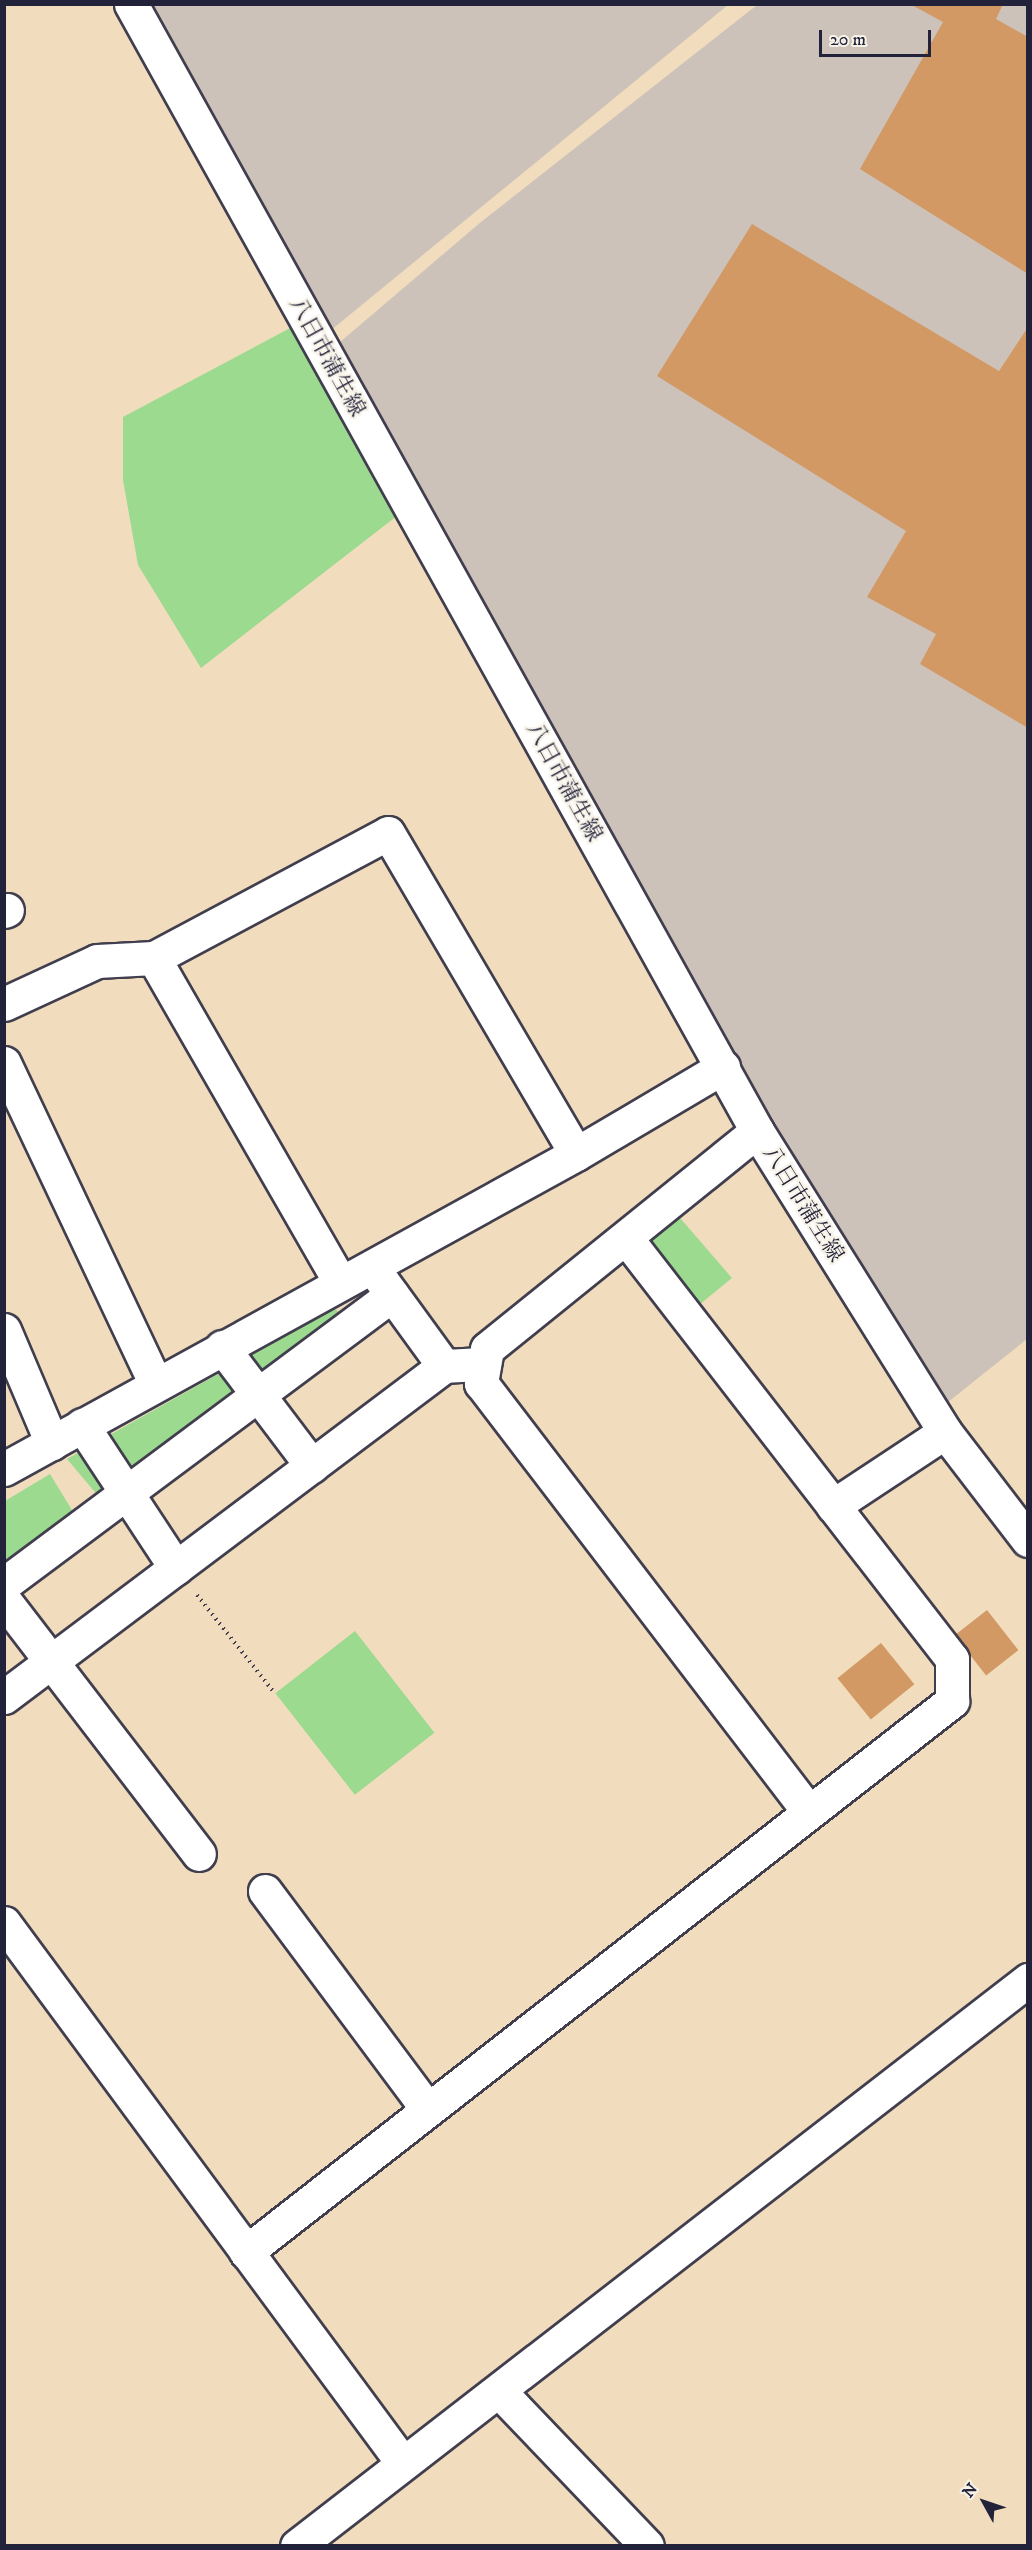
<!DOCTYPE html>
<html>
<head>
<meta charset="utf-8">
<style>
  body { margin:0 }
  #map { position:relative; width:1032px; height:2550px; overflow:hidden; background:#f1ddbd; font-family:"IM FELL DW Pica","Noto Serif JP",serif }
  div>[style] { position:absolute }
  .industrial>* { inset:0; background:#ccc2b9 }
  .green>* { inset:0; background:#9cda8f; transform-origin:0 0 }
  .building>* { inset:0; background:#d29964; transform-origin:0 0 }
  .path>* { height:4px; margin-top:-2px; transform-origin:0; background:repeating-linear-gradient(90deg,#413e4e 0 1.5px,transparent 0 6px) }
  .roads { filter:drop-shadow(2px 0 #413e4e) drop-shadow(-2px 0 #413e4e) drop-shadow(0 2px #413e4e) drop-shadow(0 -2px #413e4e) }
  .minor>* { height:33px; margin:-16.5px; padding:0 16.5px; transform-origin:16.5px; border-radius:16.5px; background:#fff }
  .major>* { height:33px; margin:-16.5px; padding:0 16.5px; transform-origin:16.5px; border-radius:16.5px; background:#fff }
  span { translate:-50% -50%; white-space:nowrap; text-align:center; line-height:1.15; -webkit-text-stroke:4.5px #f7f3e8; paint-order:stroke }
  .street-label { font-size:22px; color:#22223b }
  .frame { position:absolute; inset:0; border:6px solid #22223b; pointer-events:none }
  .north { position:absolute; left:954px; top:2472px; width:60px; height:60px; -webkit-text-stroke:4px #f7f3e8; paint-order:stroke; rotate:310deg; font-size:16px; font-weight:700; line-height:24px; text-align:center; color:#22223b }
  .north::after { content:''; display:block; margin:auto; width:21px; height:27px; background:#22223b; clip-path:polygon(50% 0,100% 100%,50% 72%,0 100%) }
  .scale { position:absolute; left:819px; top:30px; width:112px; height:27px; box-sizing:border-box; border:3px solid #22223b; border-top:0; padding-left:8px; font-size:18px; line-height:21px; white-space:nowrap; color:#22223b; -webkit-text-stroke:4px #f7f3e8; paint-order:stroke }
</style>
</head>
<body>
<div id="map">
  <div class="industrial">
    <div style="clip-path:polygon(130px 5px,728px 5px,319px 340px)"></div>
    <div style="clip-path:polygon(757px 5px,1027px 5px,1027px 1339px,933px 1414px,333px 348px,481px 222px)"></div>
  </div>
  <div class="green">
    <div style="clip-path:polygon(292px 327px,402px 512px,201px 668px,138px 565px,123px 480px,123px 417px)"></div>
    <div style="clip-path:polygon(674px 1211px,732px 1278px,688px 1314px,622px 1248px)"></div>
    <div style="clip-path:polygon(334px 1309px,347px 1316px,99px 1497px,67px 1459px)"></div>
    <div style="clip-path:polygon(50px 1474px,75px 1515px,5px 1565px,5px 1501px)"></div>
    <div style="left:355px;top:1631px;width:129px;height:101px;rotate:52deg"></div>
  </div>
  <div class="building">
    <div style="clip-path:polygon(910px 4px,1003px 4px,996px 19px,1028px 37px,1028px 274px,860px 169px,943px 22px)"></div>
    <div style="clip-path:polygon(752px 224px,999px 371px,1028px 327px,1028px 728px,920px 664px,936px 634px,867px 597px,906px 531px,657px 376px)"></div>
    <div style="left:987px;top:1610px;width:51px;height:41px;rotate:52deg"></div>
    <div style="left:881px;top:1643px;width:53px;height:56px;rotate:51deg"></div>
  </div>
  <div class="path">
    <div style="left:197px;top:1595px;width:124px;rotate:51.6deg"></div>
  </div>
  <div class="roads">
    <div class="minor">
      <div style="left:4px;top:911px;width:3px;rotate:-18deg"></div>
      <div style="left:4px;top:1004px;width:102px;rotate:-24.8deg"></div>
      <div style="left:97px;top:961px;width:57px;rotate:-3deg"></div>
      <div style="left:4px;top:1063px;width:354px;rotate:64.7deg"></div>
      <div style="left:757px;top:1131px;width:347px;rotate:141.1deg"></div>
      <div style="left:487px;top:1349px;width:35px;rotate:100deg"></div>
      <div style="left:481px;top:1383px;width:540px;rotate:52.6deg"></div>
      <div style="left:380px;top:1278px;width:109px;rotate:54deg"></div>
      <div style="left:340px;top:1282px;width:374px;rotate:-119.9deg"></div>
      <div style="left:154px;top:958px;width:265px;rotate:-28.1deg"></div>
      <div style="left:388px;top:833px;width:372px;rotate:59.6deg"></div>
      <div style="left:4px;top:1330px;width:123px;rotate:67deg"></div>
      <div style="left:222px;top:1347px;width:149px;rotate:52.9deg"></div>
      <div style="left:82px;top:1425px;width:171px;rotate:56.7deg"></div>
      <div style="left:4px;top:1469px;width:653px;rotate:-28.84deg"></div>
      <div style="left:576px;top:1154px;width:171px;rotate:-30.6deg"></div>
      <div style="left:833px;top:1506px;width:134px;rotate:-33.5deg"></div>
      <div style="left:4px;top:1584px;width:484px;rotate:-36.7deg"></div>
      <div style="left:4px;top:1600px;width:320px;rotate:52.5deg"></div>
      <div style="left:4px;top:1697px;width:551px;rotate:-36.95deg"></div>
      <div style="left:444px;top:1366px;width:39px;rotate:-3deg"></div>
      <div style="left:265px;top:1891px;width:271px;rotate:53.3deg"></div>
      <div style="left:4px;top:1923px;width:670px;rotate:53.56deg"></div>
      <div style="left:246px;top:2252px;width:896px;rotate:-37.97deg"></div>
      <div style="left:952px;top:1701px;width:42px;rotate:-90deg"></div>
      <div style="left:952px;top:1659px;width:532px;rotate:-127.75deg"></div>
      <div style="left:499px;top:2391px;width:214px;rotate:46.3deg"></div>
      <div style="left:297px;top:2546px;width:925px;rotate:-37.75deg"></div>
    </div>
    <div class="major">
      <div style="left:131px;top:4px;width:1289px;rotate:60.95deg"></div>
      <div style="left:757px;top:1131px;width:355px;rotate:58deg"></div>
      <div style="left:945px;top:1432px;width:136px;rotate:52.5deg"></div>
    </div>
  </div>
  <div class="street-label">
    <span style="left:327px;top:357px;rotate:61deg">八日市蒲生線</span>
    <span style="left:564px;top:782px;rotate:61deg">八日市蒲生線</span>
    <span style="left:803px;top:1204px;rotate:58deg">八日市蒲生線</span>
  </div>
  <div class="frame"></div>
  <div class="north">N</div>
  <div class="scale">20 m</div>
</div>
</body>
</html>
